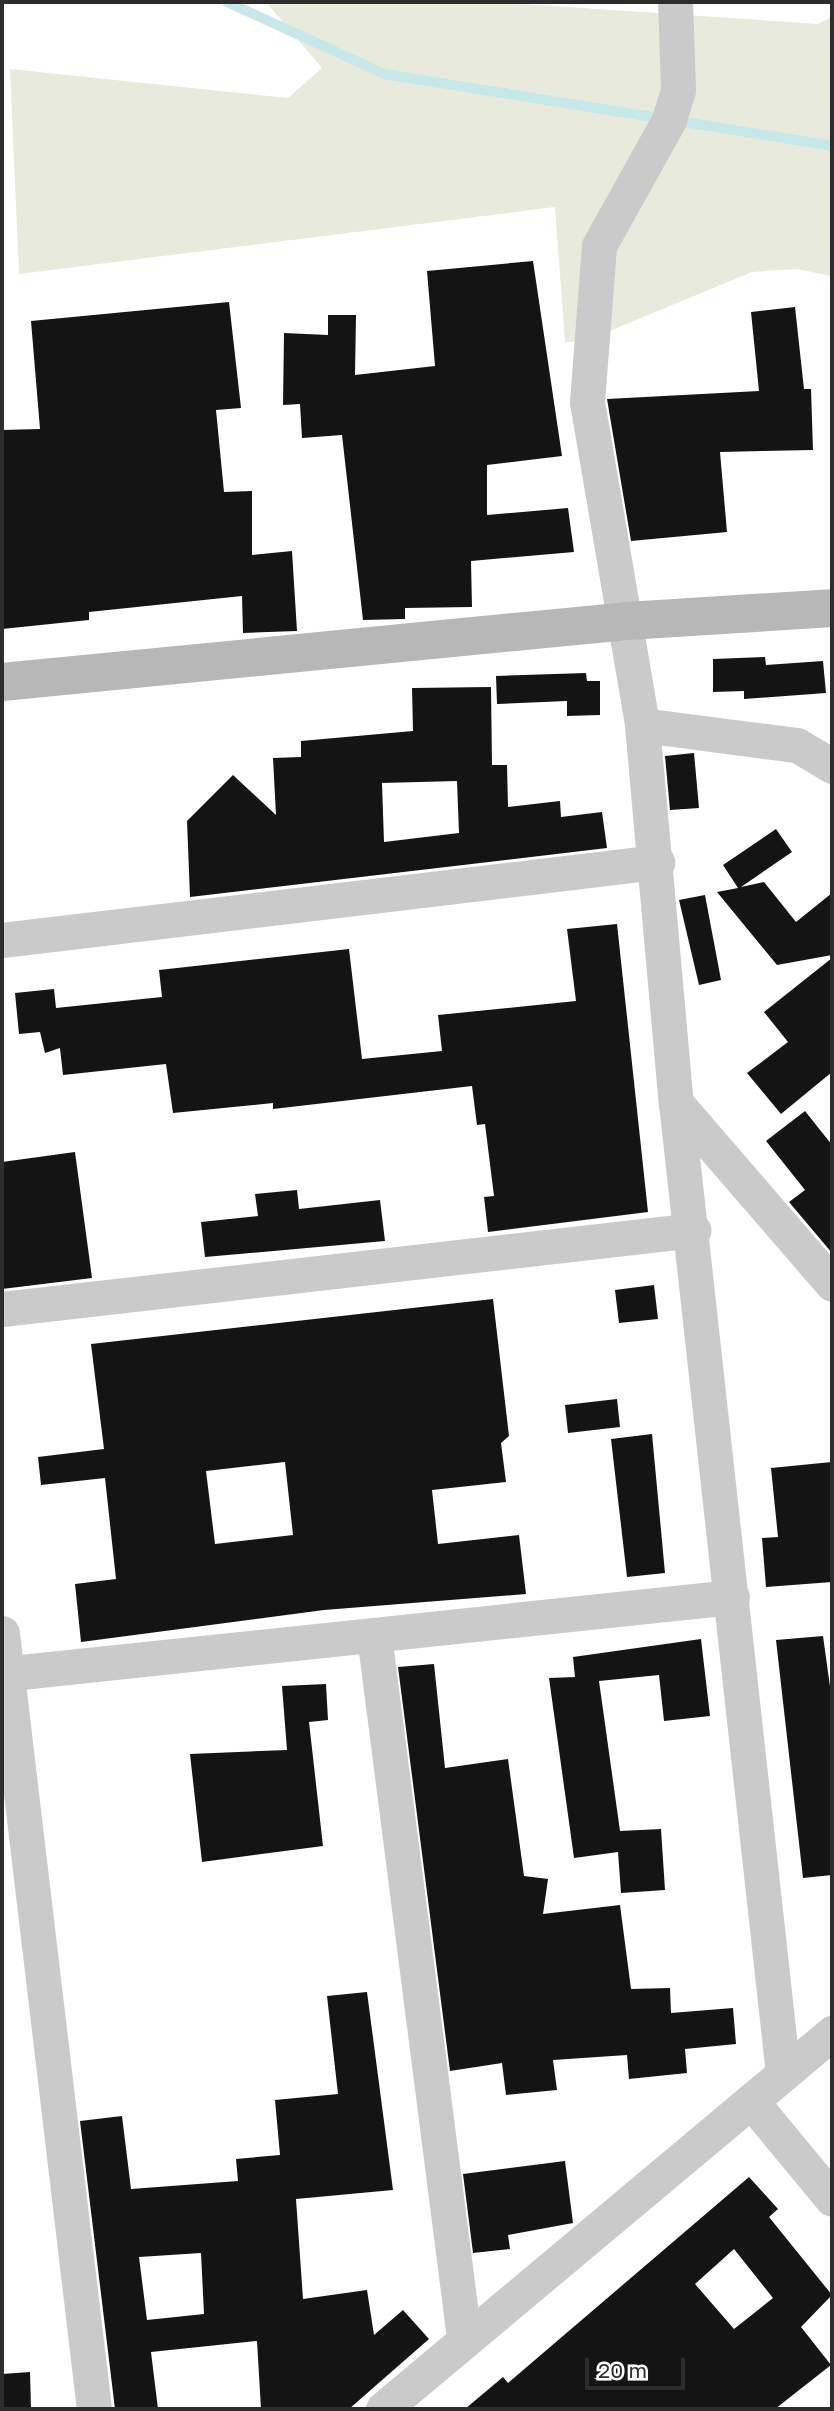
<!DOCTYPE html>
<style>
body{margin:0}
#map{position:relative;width:834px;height:2411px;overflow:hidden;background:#fff;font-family:"Golos Text",sans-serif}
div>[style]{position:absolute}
.green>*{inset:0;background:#e8eadb}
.stream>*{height:10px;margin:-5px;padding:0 5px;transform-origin:5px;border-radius:5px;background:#c7e8ea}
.building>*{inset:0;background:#141414}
.street>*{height:35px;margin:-17.5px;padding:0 17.5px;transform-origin:17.5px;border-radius:17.5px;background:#cacaca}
.secondary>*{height:38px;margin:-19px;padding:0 19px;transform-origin:19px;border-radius:19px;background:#b7b7b7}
span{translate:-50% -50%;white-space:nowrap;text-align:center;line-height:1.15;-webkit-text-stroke:7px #fff;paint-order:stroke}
.frame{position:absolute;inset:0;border:4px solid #2d2d2d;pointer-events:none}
.scale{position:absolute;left:585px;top:2358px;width:100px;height:32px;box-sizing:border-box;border:4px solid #2d2d2d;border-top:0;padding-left:9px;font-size:21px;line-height:24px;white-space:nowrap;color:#2d2d2d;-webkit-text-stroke:5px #fff;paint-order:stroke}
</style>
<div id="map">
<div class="green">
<div style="clip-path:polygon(266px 2px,495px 2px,818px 24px,832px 17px,832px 276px,797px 269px,752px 272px,585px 341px,565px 342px,555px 207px,19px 274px,10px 69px,288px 98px,322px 68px)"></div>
</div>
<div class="stream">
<div style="left:227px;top:2px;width:173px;rotate:24.6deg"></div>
<div style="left:384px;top:74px;width:454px;rotate:9.1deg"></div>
</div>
<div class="building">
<div style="clip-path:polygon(533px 261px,562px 456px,487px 465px,487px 515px,568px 508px,574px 552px,471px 561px,472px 607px,405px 608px,405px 619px,363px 620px,342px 435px,302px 438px,300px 404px,283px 405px,284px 333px,328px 335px,328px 315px,356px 315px,355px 375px,435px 366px,427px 271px)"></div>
<div style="clip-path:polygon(229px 302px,241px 408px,216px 410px,224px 492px,252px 491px,252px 555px,292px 551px,297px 631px,243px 633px,242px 596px,89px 612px,89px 620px,2px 629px,2px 430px,40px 429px,31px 321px)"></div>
<div style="clip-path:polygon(795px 307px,804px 389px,811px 389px,813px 450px,720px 452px,727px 532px,631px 541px,607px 399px,759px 391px,751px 312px)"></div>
<div style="clip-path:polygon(765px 657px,766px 665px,823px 661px,826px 693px,744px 699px,744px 691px,713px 692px,713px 659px)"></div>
<div style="clip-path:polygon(586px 673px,587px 681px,600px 681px,600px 715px,567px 716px,567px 701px,497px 704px,496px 676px)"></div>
<div style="clip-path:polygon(evenodd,491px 687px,492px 765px,507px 765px,508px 807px,560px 801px,561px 817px,602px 812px,607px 848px,190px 897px,187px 821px,233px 775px,276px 815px,273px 758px,301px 757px,301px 741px,413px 731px,412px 688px,491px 687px,457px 781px,459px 833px,384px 842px,382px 783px,457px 781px)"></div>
<div style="clip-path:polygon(694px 753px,699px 808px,670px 810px,665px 756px)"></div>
<div style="clip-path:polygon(776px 829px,792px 852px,741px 887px,764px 882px,796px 922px,832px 893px,832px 955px,777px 965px,717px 892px,738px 888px,723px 865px)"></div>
<div style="clip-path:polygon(705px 895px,721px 980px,699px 985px,679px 900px)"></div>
<div style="clip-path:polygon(617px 924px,648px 1212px,488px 1232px,484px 1197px,494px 1196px,485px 1124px,477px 1125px,472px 1086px,273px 1109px,273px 1103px,173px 1113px,166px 1064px,63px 1075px,60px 1048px,45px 1053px,40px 1032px,19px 1034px,15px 993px,54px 989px,56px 1008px,162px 997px,159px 970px,349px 949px,362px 1059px,442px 1051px,438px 1015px,576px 1001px,567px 929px)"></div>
<div style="clip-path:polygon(832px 958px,832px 1072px,781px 1114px,747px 1073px,788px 1042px,764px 1012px)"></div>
<div style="clip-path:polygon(805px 1111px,832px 1145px,832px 1253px,789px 1202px,805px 1190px,766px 1141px)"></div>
<div style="clip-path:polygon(75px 1152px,92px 1278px,2px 1289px,2px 1162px)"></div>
<div style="clip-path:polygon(297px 1190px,299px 1209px,380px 1200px,385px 1241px,205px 1257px,201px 1222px,258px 1216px,255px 1194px)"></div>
<div style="clip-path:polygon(654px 1285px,658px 1319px,619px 1323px,615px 1290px)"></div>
<div style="clip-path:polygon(evenodd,493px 1299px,509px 1436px,501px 1443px,506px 1482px,432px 1490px,438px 1544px,519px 1535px,526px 1594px,324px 1610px,81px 1642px,75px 1584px,116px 1579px,105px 1478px,41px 1485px,38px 1457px,104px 1449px,91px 1344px,493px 1299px,285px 1462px,293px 1535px,215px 1544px,206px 1471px,285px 1462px)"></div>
<div style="clip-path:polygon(617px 1399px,620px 1427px,568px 1433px,565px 1405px)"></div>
<div style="clip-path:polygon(652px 1434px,665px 1573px,627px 1577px,611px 1439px)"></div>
<div style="clip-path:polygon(832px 1462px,832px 1582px,766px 1587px,762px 1538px,778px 1537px,771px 1468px)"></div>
<div style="clip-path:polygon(823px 1636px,832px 1701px,832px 1875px,803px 1878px,776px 1640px)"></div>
<div style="clip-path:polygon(701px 1639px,710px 1716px,664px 1721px,659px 1675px,599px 1681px,620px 1831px,661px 1829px,665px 1890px,621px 1893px,618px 1852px,574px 1858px,549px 1678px,575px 1677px,573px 1657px)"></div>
<div style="clip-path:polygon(434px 1664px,445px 1768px,508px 1759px,524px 1876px,548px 1879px,543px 1914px,620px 1905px,631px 1989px,670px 1988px,671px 2013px,733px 2008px,736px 2044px,685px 2049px,687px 2073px,629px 2079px,627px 2055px,553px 2060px,557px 2090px,506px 2095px,502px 2063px,450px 2071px,398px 1667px)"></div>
<div style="clip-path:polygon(326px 1684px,328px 1720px,309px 1722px,323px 1846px,202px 1862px,190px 1754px,287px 1750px,282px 1686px)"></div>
<div style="clip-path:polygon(evenodd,367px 1992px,393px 2190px,296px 2199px,303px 2299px,367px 2290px,374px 2335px,403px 2310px,429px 2339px,349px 2409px,261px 2409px,257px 2341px,151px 2352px,158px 2409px,115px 2409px,80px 2121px,122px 2116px,131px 2189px,238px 2181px,236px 2159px,280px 2155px,275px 2100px,338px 2094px,327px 1996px,367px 1992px,201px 2253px,204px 2314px,147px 2320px,139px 2257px,201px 2253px)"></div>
<div style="clip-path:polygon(565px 2161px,573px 2223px,508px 2235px,510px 2249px,473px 2253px,463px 2174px)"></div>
<div style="clip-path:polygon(evenodd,749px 2177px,778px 2209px,769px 2217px,832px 2295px,801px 2327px,831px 2365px,775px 2409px,465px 2409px,503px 2377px,508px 2383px,749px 2177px,734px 2249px,773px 2298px,734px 2329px,695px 2284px,734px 2249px)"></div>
<div style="clip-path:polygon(30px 2372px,31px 2409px,2px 2409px,2px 2374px)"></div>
</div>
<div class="street">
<div style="left:675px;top:2px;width:88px;rotate:88deg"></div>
<div style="left:678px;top:90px;width:31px;rotate:107deg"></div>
<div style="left:669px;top:120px;width:144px;rotate:119.1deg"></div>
<div style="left:599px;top:246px;width:156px;rotate:94.4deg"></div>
<div style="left:587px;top:402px;width:328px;rotate:80.3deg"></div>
<div style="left:642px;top:725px;width:380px;rotate:84.9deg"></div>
<div style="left:676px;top:1103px;width:977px;rotate:83.71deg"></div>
<div style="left:642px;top:725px;width:156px;rotate:7.4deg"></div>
<div style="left:797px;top:745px;width:41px;rotate:31deg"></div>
<div style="left:2px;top:940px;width:660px;rotate:-6.79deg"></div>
<div style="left:676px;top:1103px;width:239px;rotate:49.2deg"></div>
<div style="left:2px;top:1309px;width:696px;rotate:-6.51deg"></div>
<div style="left:2px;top:1633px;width:781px;rotate:83.24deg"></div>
<div style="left:374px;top:1635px;width:709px;rotate:82.7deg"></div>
<div style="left:2px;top:1674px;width:734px;rotate:-6.02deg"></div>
<div style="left:751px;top:2101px;width:127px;rotate:50.4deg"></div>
<div style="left:383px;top:2409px;width:586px;rotate:-39.94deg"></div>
</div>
<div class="secondary">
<div style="left:2px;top:682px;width:628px;rotate:-5.57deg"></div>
<div style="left:627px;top:621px;width:205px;rotate:-3.6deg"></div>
</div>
<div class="frame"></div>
<div class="scale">20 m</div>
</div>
